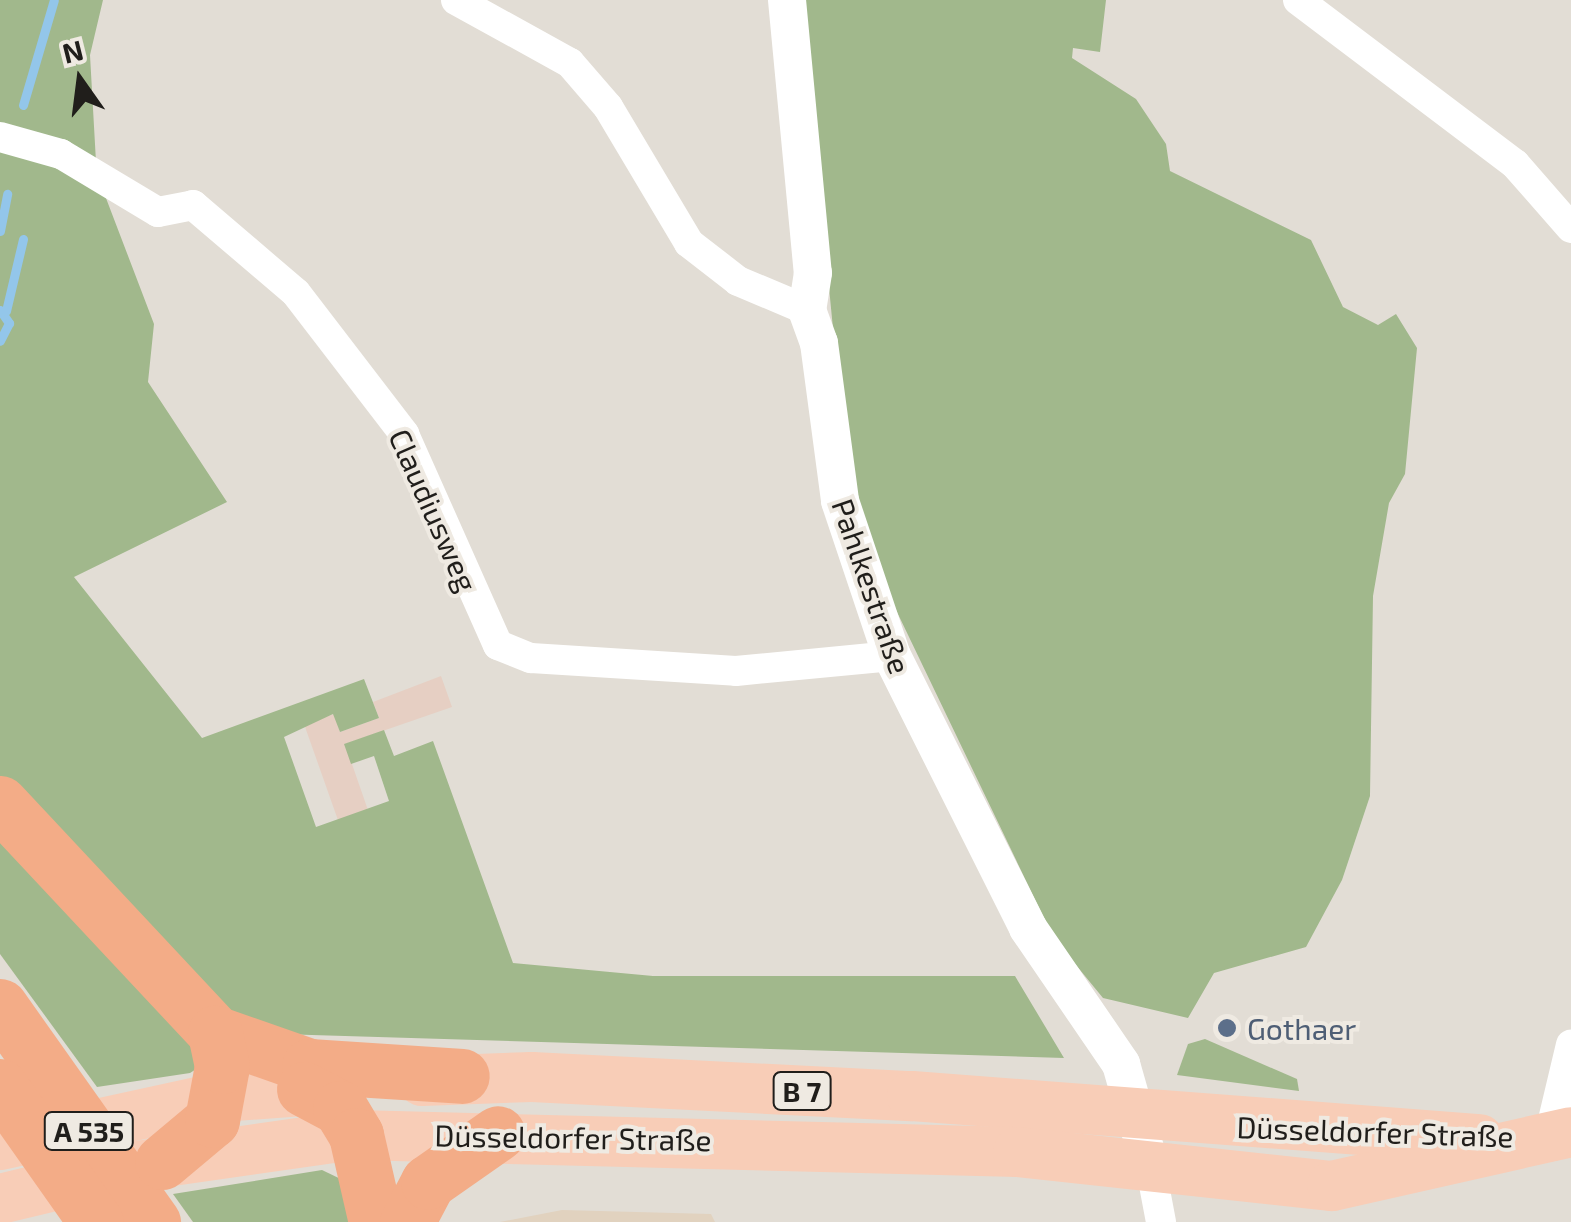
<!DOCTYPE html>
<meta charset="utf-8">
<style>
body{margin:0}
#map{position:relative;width:1571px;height:1222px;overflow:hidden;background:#e2ddd5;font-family:"Exo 2",sans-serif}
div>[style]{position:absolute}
.commercial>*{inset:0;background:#e1d2bf}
.industrial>*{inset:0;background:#e6cfc3}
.green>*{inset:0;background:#a1b88c}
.stream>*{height:9px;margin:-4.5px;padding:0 4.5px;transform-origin:4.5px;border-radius:4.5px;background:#93c6ea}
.minor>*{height:30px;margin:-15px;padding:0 15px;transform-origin:15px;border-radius:15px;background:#fff}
.tertiary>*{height:38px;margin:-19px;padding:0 19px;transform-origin:19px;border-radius:19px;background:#fff}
.primary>*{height:50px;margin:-25px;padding:0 25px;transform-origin:25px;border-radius:25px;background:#f8cdb7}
.motorway>*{height:55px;margin:-27.5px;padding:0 27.5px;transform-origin:27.5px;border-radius:27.5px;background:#f3ac87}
.dots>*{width:28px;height:28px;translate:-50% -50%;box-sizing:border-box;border:5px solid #efeae2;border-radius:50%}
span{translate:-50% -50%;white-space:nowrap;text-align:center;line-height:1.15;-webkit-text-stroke:8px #efeae2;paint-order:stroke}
.shield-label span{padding:2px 8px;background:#efeae2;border:2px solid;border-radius:8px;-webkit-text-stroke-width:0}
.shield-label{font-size:28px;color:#201e1b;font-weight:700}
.street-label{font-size:30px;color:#201e1b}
.service-label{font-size:30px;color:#4e5e75}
.left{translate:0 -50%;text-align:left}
.north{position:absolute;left:30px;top:30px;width:100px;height:100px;-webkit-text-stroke:8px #efeae2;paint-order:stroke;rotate:346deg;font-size:28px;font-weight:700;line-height:40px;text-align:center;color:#201e1b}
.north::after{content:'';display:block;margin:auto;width:35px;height:45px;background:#201e1b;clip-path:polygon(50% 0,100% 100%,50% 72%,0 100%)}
</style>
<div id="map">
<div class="commercial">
<div style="clip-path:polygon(562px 1210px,711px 1214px,715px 1222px,500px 1222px)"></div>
</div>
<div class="industrial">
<div style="clip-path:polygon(441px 676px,452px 707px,345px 744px,369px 813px,339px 823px,304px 724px,334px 714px,340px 732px,379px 718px,373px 702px)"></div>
</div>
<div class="green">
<div style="clip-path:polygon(0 0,103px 0,90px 55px,96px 162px,0 124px)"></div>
<div style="clip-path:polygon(801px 0,1106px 0,1100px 52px,1073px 48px,1072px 58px,1136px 99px,1166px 144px,1170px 171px,1311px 240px,1343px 307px,1378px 325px,1396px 314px,1417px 348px,1405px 474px,1389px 503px,1373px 596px,1370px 796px,1342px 880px,1306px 947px,1214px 973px,1188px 1018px,1103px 998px,1053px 937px,873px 562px,846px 462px)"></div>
<div style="clip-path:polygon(0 147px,101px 185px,154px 324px,148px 382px,227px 502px,74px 577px,202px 738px,364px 679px,379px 718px,340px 732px,333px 714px,284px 737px,316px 827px,389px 801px,374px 756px,351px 764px,344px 744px,384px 730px,394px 756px,433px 741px,513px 963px,653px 976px,1015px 976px,1064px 1058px,246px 1033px,0 792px)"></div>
<div style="clip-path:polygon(0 829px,209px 1061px,190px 1073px,97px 1087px,0 954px)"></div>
<div style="clip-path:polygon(1205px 1039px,1297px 1079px,1299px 1091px,1177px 1075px,1188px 1044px)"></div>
<div style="clip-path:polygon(322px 1170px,349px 1183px,361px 1222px,193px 1222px,173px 1194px)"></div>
</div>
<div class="stream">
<div style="left:23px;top:105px;width:109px;rotate:-73.6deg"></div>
<div style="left:0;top:231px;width:38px;rotate:-79deg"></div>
<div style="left:0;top:310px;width:16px;rotate:55deg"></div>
<div style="left:9px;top:323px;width:20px;rotate:117deg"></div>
<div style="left:6px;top:311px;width:74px;rotate:-76.7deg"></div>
</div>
<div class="minor">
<div style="left:456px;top:0;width:130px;rotate:28.9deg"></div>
<div style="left:570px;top:63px;width:58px;rotate:49.2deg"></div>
<div style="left:608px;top:107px;width:158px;rotate:59.2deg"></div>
<div style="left:689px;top:243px;width:62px;rotate:37.8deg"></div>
<div style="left:738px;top:281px;width:75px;rotate:22.8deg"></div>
<div style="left:1298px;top:0;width:272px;rotate:37.1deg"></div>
<div style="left:1515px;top:164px;width:85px;rotate:48.8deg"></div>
<div style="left:0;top:137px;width:63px;rotate:15.6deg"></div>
<div style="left:61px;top:154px;width:113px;rotate:30.9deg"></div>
<div style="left:158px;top:212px;width:36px;rotate:-11deg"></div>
<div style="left:193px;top:205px;width:135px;rotate:40.5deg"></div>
<div style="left:296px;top:293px;width:178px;rotate:52.5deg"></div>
<div style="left:404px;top:434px;width:231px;rotate:66deg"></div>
<div style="left:498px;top:645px;width:35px;rotate:22deg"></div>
<div style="left:531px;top:658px;width:205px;rotate:3.6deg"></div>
<div style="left:736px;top:671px;width:157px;rotate:-5.5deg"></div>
<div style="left:1549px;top:1137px;width:95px;rotate:-76.6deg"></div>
<div style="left:1151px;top:1169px;width:54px;rotate:79.3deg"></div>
</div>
<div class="tertiary">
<div style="left:787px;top:0;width:274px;rotate:84.6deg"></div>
<div style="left:813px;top:273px;width:37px;rotate:99deg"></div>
<div style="left:807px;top:310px;width:35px;rotate:70deg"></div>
<div style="left:819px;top:343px;width:159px;rotate:82.4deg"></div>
<div style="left:840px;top:501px;width:163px;rotate:71.5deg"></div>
<div style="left:892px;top:656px;width:304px;rotate:63.4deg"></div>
<div style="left:1028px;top:928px;width:165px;rotate:55.6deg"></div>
<div style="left:1121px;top:1064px;width:109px;rotate:74.1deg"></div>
</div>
<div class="primary">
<div style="left:422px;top:1081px;width:110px;rotate:-2.1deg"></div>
<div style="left:532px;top:1077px;width:380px;rotate:2.9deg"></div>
<div style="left:912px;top:1096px;width:569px;rotate:4.34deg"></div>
<div style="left:0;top:1145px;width:226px;rotate:-12.3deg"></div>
<div style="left:221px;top:1097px;width:122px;rotate:-4.2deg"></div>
<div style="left:0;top:1199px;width:141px;rotate:-13.5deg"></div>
<div style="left:137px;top:1166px;width:221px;rotate:-8.1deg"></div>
<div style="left:356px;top:1135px;width:662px;rotate:1.47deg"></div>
<div style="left:1018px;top:1152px;width:316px;rotate:6.2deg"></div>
<div style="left:1332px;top:1186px;width:245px;rotate:-12.7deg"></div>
</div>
<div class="motorway">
<div style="left:0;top:803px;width:315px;rotate:46.9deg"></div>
<div style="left:215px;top:1033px;width:100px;rotate:19.3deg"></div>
<div style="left:309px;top:1066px;width:153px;rotate:3.7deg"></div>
<div style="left:0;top:1006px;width:265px;rotate:54.7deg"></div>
<div style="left:0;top:1086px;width:166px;rotate:54.8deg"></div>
<div style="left:304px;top:1089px;width:41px;rotate:27.8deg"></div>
<div style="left:340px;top:1108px;width:31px;rotate:59deg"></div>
<div style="left:356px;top:1135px;width:89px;rotate:77.1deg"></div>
<div style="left:162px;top:1162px;width:65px;rotate:-40deg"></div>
<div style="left:212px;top:1120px;width:55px;rotate:-79.5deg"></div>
<div style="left:222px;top:1066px;width:34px;rotate:-102deg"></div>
<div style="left:407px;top:1222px;width:45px;rotate:-62.3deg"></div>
<div style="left:428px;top:1182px;width:85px;rotate:-35deg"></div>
</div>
<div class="dots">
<div style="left:1227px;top:1028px;background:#5c6f8a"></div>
</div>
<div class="shield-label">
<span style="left:802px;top:1091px">B 7</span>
<span style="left:89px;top:1131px">A 535</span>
</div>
<div class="street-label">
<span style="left:434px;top:510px;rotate:66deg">Claudiusweg</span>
<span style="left:872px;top:586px;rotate:71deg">Pahlkestraße</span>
<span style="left:1375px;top:1131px;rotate:2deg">Düsseldorfer Straße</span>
<span style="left:573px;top:1137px;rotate:1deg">Düsseldorfer Straße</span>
</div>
<div class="service-label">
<span class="left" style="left:1247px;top:1028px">Gothaer</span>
</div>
<div class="north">N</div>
</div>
